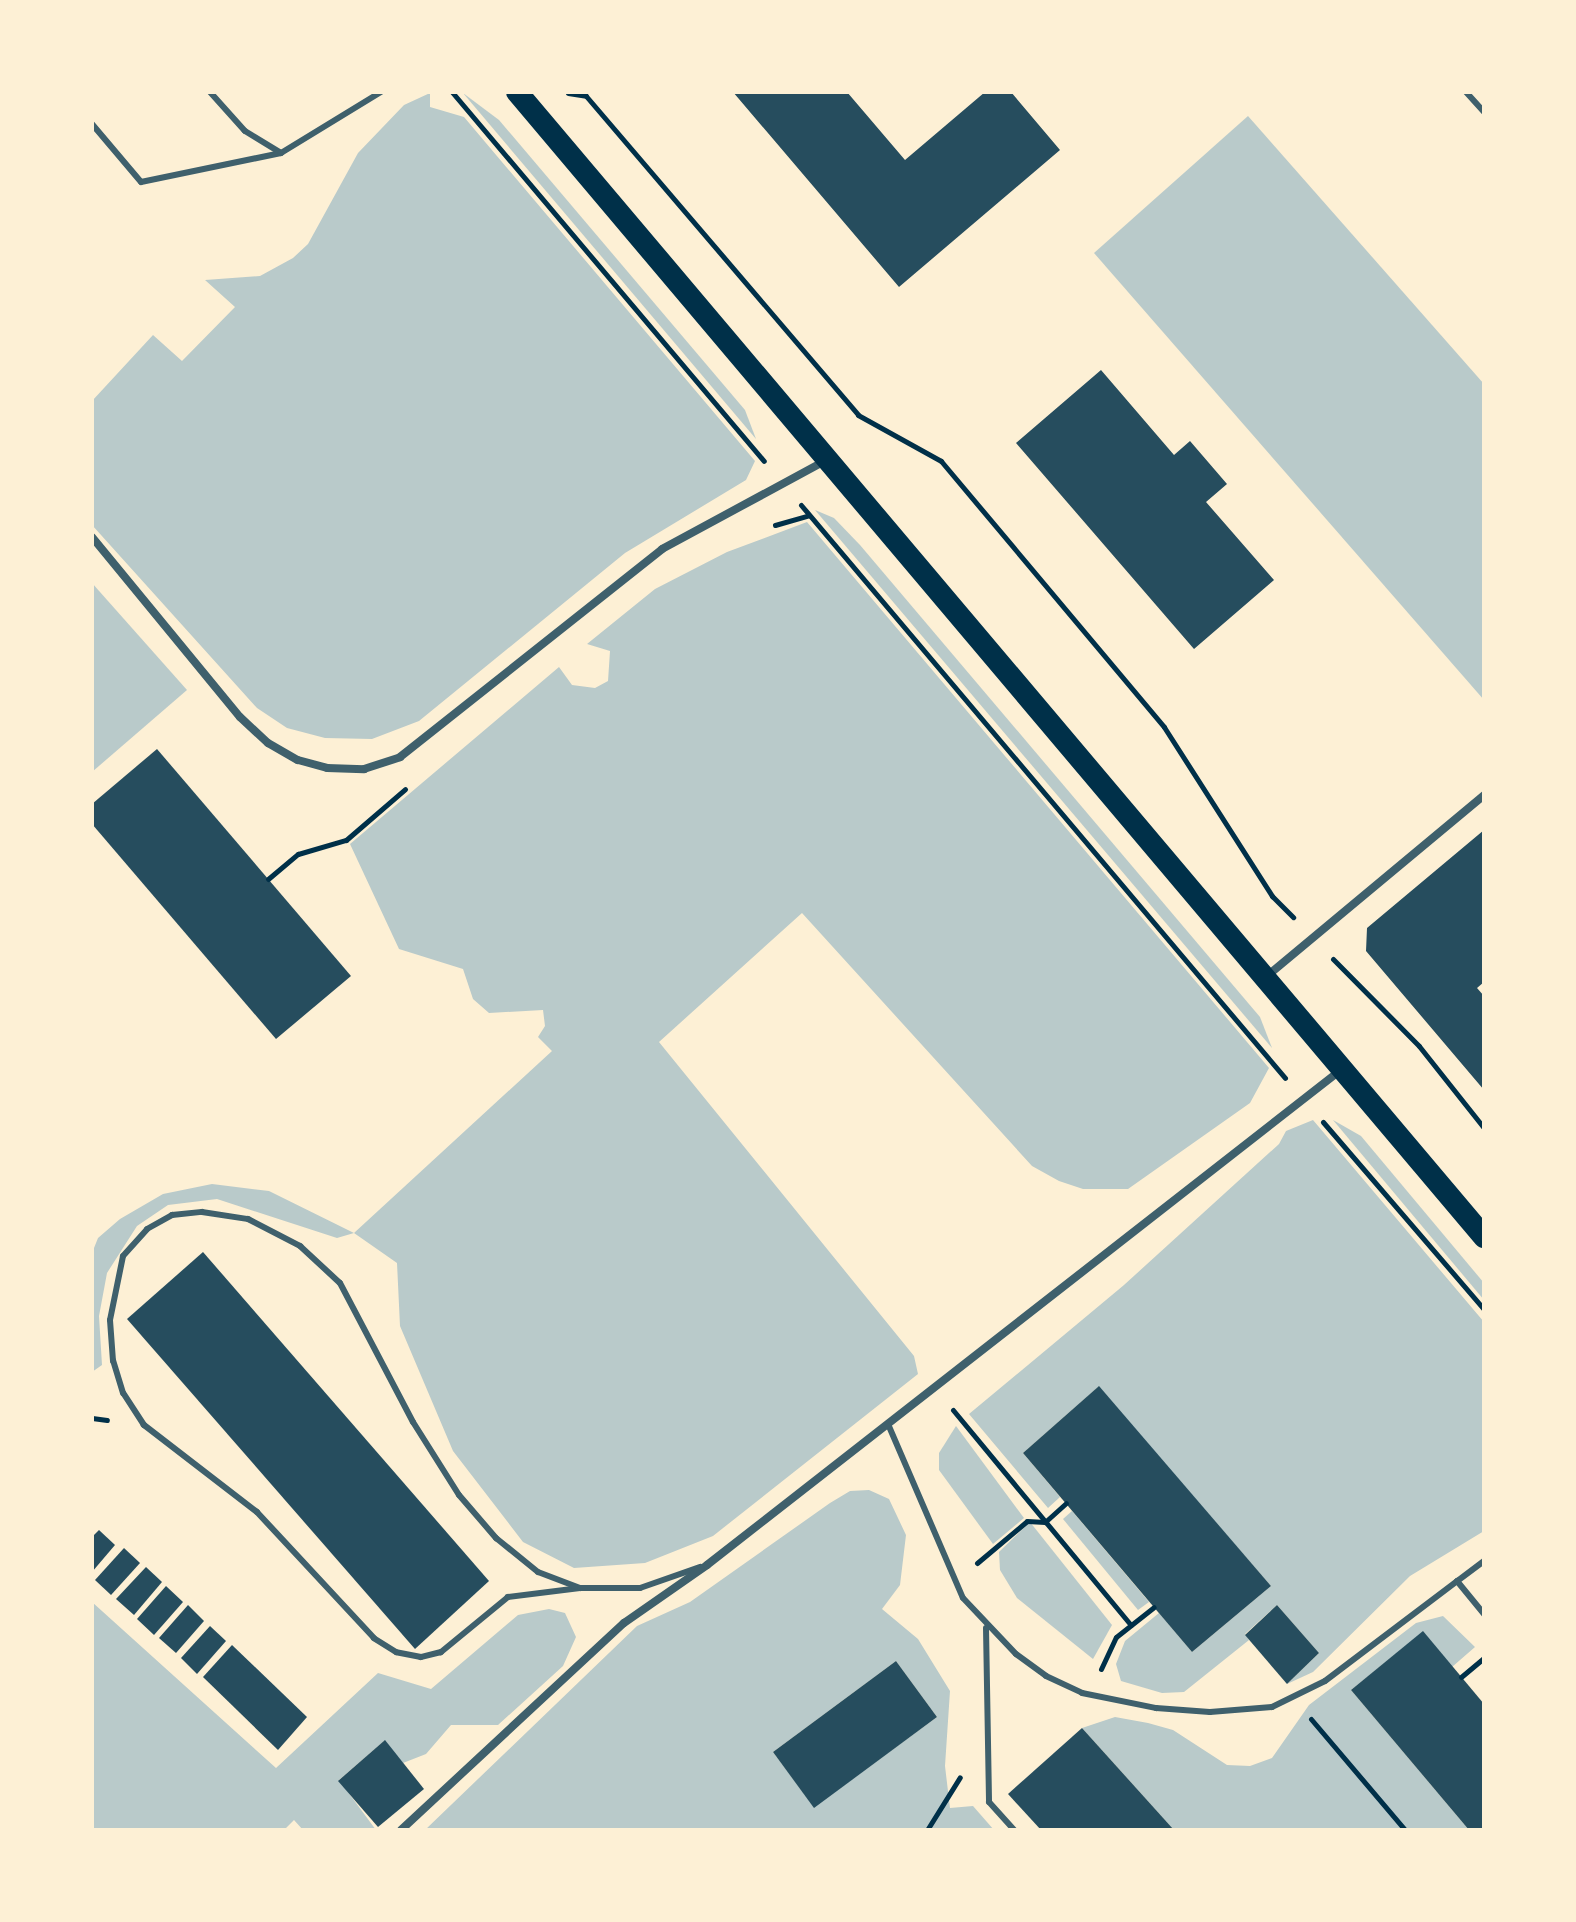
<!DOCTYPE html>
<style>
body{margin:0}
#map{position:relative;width:1576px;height:1922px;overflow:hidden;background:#fdf0d5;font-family:Cabin,sans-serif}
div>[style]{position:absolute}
.green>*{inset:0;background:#b9caca}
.building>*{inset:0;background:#264d5e}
.path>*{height:5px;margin:-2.5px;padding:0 2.5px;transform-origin:2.5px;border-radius:2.5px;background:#003049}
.service>*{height:6px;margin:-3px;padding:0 3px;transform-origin:3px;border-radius:3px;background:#3f606c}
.minor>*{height:8px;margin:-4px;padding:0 4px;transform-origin:4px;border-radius:4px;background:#3f606c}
.trunk>*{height:22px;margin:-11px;padding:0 11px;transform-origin:11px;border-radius:11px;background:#003049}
span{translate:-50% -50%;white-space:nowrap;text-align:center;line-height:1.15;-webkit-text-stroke:8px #fdf0d5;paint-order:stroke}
.frame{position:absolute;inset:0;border:94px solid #fdf0d5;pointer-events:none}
</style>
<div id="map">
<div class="green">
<div style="clip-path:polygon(430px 93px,430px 107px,464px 117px,755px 461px,746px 480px,625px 553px,419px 721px,372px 739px,325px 738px,287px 728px,257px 708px,92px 525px,92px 401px,153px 335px,182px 361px,235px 307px,205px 280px,260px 276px,293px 258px,308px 244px,358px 153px,404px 105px)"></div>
<div style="clip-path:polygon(463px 93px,499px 120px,745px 410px,756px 439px)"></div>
<div style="clip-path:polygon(1248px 116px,1484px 384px,1484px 700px,1094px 253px)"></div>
<div style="clip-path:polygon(815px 510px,834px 518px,860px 545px,1260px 1017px,1272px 1048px)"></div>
<div style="clip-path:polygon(807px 522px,1269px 1068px,1250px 1103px,1128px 1189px,1083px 1189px,1059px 1181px,1032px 1166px,802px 913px,659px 1042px,914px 1356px,918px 1374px,713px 1536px,645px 1563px,574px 1568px,523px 1542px,453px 1451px,400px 1326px,397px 1263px,354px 1233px,337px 1238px,217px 1199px,168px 1205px,137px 1226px,107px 1273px,99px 1316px,102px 1365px,92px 1372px,92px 1253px,98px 1238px,120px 1219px,163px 1194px,212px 1184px,269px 1191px,354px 1233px,552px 1051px,538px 1037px,545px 1026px,543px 1010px,489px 1013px,473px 999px,463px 969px,399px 949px,350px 844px,559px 667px,572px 685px,595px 688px,608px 681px,610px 651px,587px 644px,655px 589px,727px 552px)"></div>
<div style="clip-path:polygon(92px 583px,187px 690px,92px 772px)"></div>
<div style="clip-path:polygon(1313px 1120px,1484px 1322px,1484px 1531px,1410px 1576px,1313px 1672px,1287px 1684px,1319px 1653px,1277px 1605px,1245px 1634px,1249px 1640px,1184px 1692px,1162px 1693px,1121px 1681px,1116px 1664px,1125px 1641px,1159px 1613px,1192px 1652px,1271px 1586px,1098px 1387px,1023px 1453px,1060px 1497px,1048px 1508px,969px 1414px,1124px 1285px,1279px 1144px,1286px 1131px)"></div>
<div style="clip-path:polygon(1333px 1120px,1361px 1136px,1484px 1283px,1484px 1300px)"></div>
<div style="clip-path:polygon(956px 1426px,1024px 1518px,993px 1544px,939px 1470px,939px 1453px)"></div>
<div style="clip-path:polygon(evenodd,869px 1490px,889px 1499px,906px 1535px,900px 1585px,882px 1609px,918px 1639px,950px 1691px,945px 1766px,950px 1808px,973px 1806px,994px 1830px,425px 1830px,637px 1626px,690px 1602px,830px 1503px,850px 1491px,869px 1490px,896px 1661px,937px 1717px,814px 1807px,773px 1752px,896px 1661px)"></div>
<div style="clip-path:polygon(1072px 1511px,1149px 1602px,1138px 1610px,1063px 1519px)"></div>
<div style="clip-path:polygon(1030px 1522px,1112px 1625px,1093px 1659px,1017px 1598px,1000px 1570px,999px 1552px)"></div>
<div style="clip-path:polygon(92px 1602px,276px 1768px,378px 1673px,431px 1689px,518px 1615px,549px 1609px,565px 1613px,576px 1637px,563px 1666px,498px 1725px,451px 1725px,426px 1754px,403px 1763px,384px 1741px,339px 1780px,376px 1830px,303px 1830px,294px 1820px,284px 1830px,92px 1830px)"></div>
<div style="clip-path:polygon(1443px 1616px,1475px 1647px,1452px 1667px,1423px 1632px,1351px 1690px,1469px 1830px,1174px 1830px,1082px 1728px,1115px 1717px,1148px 1723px,1173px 1730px,1227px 1765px,1250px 1766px,1272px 1758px,1309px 1705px,1416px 1623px)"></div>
</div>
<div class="building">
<div style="clip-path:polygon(733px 92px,847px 92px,905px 160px,985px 92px,1011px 92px,1060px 150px,899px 287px)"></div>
<div style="clip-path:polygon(1101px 370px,1174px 455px,1190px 441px,1227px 484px,1206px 502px,1274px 580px,1194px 649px,1016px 443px)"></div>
<div style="clip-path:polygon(157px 749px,351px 976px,276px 1039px,92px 824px,92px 804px)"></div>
<div style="clip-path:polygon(1484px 830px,1484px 982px,1477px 988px,1484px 996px,1484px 1090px,1366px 951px,1367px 928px)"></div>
<div style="clip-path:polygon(203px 1252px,489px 1581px,415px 1649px,127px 1319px)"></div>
<div style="clip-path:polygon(1099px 1386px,1271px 1586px,1192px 1652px,1023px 1453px)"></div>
<div style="clip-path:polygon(99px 1530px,115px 1545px,92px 1572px,92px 1537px)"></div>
<div style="clip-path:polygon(124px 1548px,140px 1563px,111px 1595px,95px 1580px)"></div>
<div style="clip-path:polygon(146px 1567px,162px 1582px,134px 1615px,116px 1599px)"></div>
<div style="clip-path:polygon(166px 1586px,183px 1602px,154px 1635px,137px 1619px)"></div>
<div style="clip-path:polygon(188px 1605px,204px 1621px,176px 1653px,159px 1638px)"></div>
<div style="clip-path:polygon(1277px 1605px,1319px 1653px,1287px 1684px,1245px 1635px)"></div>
<div style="clip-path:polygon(210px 1626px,226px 1641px,197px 1674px,181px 1658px)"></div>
<div style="clip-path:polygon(1423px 1631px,1484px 1704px,1484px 1830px,1469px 1830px,1351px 1690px)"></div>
<div style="clip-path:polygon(232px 1645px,307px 1717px,278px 1750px,203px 1677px)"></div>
<div style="clip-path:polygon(896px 1661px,937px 1717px,814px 1808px,773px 1752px)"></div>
<div style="clip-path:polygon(1082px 1728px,1174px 1830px,1041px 1830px,1008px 1794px)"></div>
<div style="clip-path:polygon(385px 1740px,424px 1789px,378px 1827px,338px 1781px)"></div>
</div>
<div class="path">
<div style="left:452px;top:92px;width:483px;rotate:49.8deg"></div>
<div style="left:568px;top:93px;width:18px;rotate:9deg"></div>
<div style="left:586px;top:96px;width:419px;rotate:49.5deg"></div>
<div style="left:858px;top:415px;width:95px;rotate:29deg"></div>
<div style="left:941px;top:461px;width:347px;rotate:50deg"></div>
<div style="left:1164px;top:727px;width:201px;rotate:57.4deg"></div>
<div style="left:1272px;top:896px;width:30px;rotate:45deg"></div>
<div style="left:801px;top:505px;width:750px;rotate:49.81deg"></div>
<div style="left:775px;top:525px;width:35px;rotate:-16deg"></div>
<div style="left:268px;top:879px;width:39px;rotate:-40deg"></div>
<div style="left:298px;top:854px;width:50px;rotate:-16.3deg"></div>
<div style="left:346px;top:840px;width:78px;rotate:-40.8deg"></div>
<div style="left:1333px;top:959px;width:122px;rotate:45.3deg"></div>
<div style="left:1419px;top:1046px;width:105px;rotate:51.6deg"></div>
<div style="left:1323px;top:1122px;width:247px;rotate:49.3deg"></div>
<div style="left:953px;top:1410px;width:279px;rotate:50.4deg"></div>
<div style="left:92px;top:1418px;width:15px;rotate:8deg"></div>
<div style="left:977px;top:1563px;width:65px;rotate:-40deg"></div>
<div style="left:1027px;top:1521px;width:18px;rotate:3deg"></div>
<div style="left:1045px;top:1522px;width:28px;rotate:-42deg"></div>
<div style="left:1101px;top:1669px;width:35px;rotate:-65deg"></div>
<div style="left:1116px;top:1637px;width:48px;rotate:-38.3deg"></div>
<div style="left:1461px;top:1677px;width:30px;rotate:-40deg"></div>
<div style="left:1311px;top:1719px;width:145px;rotate:49.7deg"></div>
<div style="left:927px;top:1830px;width:62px;rotate:-58.1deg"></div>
</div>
<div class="service">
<div style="left:210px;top:92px;width:52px;rotate:48.1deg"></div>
<div style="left:245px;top:131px;width:42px;rotate:31.4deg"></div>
<div style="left:1466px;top:92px;width:27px;rotate:48deg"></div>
<div style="left:92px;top:124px;width:76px;rotate:49.8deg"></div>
<div style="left:141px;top:182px;width:143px;rotate:-11.7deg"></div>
<div style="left:281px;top:153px;width:117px;rotate:-31.4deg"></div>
<div style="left:888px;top:1424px;width:189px;rotate:66.7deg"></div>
<div style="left:963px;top:1598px;width:77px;rotate:46.6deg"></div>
<div style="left:1016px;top:1654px;width:37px;rotate:36deg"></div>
<div style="left:1046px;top:1676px;width:40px;rotate:25deg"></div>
<div style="left:1082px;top:1693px;width:76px;rotate:11.5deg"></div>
<div style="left:1156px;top:1708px;width:54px;rotate:4.2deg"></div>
<div style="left:1210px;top:1712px;width:62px;rotate:-4.6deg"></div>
<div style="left:1272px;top:1707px;width:59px;rotate:-26.1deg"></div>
<div style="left:1325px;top:1681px;width:166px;rotate:-37.1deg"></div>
<div style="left:1484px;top:1561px;width:34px;rotate:143deg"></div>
<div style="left:1457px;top:1581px;width:43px;rotate:50.7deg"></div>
<div style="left:580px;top:1588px;width:73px;rotate:172.9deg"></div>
<div style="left:508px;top:1597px;width:87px;rotate:140.6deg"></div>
<div style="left:441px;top:1652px;width:21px;rotate:166deg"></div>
<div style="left:421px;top:1657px;width:25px;rotate:-169deg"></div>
<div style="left:396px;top:1652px;width:26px;rotate:-148deg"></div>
<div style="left:374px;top:1638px;width:172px;rotate:-132.9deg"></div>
<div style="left:257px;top:1512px;width:143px;rotate:-142.4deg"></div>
<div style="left:144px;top:1425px;width:38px;rotate:-123deg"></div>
<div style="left:123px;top:1393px;width:34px;rotate:-107deg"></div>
<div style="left:113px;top:1361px;width:41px;rotate:-94.2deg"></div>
<div style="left:110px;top:1320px;width:65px;rotate:-78.5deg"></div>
<div style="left:123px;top:1256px;width:36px;rotate:-48deg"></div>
<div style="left:147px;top:1229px;width:29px;rotate:-29deg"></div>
<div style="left:172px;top:1215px;width:30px;rotate:-6deg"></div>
<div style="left:202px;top:1212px;width:47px;rotate:8.7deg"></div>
<div style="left:248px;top:1219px;width:59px;rotate:27.4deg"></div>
<div style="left:300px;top:1246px;width:54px;rotate:42.8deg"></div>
<div style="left:340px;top:1283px;width:157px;rotate:62.3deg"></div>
<div style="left:413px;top:1422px;width:86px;rotate:57.8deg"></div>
<div style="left:459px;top:1495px;width:57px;rotate:49.3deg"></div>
<div style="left:496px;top:1538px;width:54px;rotate:39deg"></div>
<div style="left:538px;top:1572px;width:45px;rotate:20.9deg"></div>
<div style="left:580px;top:1588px;width:60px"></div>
<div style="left:640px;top:1588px;width:64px;rotate:-19.3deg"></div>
<div style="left:986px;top:1628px;width:174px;rotate:89deg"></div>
<div style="left:989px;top:1802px;width:38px;rotate:48deg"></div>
</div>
<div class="minor">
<div style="left:92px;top:537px;width:233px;rotate:50.6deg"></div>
<div style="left:240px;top:717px;width:38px;rotate:43deg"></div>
<div style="left:268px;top:743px;width:34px;rotate:30deg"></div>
<div style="left:298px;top:760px;width:30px;rotate:15deg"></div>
<div style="left:327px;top:768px;width:37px;rotate:2deg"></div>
<div style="left:364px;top:769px;width:38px;rotate:-18deg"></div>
<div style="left:400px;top:757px;width:335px;rotate:-38.4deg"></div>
<div style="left:662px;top:549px;width:185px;rotate:-28.4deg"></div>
<div style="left:1267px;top:976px;width:283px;rotate:-39.8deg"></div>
<div style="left:401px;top:1830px;width:304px;rotate:-42.9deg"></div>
<div style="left:624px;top:1623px;width:101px;rotate:-34.9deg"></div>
<div style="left:707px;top:1565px;width:806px;rotate:-37.99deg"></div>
</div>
<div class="trunk">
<div style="left:517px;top:92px;width:1499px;rotate:49.82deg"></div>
</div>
<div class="frame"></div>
</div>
